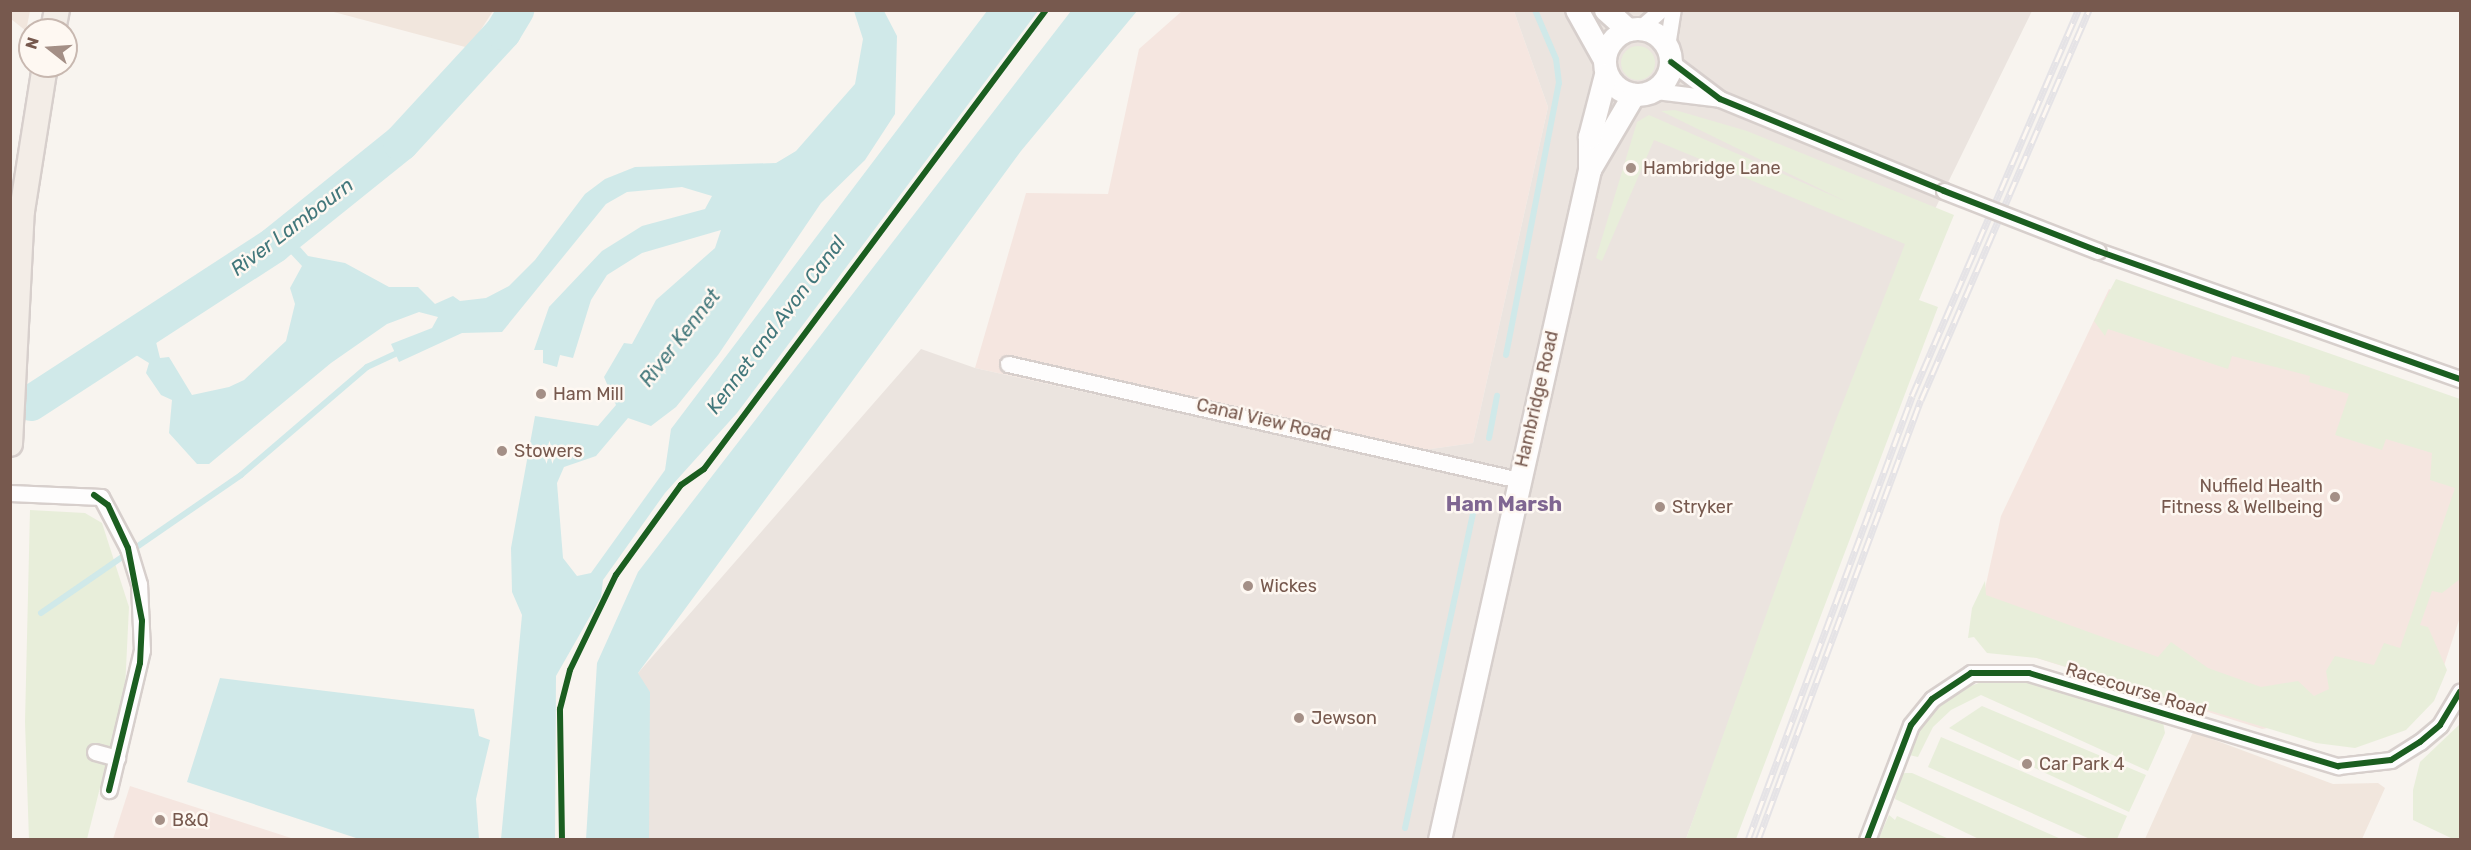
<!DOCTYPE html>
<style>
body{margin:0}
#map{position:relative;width:2471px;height:850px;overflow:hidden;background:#f8f4ef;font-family:Rubik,sans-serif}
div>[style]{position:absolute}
.residential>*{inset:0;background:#f1e6dd}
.commercial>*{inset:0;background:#f5e6e0}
.industrial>*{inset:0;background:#ebe4df}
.green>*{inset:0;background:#e8eeda}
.round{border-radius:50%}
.water>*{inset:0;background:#d0e9e9}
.stream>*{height:6px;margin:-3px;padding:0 3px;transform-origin:3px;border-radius:3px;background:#d0e9e9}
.river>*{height:36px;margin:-18px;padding:0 18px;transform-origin:18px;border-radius:18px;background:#d0e9e9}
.roads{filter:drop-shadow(2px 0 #d7cfcc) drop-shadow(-2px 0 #d7cfcc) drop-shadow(0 2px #d7cfcc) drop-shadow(0 -2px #d7cfcc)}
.minor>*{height:15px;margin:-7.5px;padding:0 7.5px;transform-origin:7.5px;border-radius:7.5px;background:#fefdfd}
.secondary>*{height:22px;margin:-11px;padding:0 11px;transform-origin:11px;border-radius:11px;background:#fefdfd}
.secondary>.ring{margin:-11px;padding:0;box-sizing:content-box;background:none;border:22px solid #fefdfd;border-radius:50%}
.primary>*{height:24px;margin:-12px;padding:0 12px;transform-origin:12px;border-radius:12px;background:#f3ede7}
.rail>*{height:7px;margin-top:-3.5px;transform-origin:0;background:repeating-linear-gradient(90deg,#fef8f2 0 14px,#e5e3e6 0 28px);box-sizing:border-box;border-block:2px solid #e5e3e6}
.bridges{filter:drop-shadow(2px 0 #d7cfcc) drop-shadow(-2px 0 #d7cfcc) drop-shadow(0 2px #d7cfcc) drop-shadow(0 -2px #d7cfcc)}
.minor-bridge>*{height:15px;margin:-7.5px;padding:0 7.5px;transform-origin:7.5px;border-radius:7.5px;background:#fefdfd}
.cycleway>*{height:6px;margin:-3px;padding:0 3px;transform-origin:3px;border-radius:3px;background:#1b5e20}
.dots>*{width:16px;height:16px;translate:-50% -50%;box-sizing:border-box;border:3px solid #fef8f2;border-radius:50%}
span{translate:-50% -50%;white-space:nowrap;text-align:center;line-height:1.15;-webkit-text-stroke:5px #fef8f2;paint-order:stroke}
.poi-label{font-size:18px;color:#77594e}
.left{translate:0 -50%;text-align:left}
.right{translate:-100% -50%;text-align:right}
.street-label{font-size:18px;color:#77594e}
.water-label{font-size:20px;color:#42777b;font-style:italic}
.quarter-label{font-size:21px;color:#7f6692;font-weight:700}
.frame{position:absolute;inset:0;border:12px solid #77594e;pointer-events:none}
.north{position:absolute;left:18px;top:18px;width:60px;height:60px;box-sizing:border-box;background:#fef8f2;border:2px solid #c8b8b0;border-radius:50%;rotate:287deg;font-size:16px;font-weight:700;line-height:24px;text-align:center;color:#77594e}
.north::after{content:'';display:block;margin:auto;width:21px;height:27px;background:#a48f86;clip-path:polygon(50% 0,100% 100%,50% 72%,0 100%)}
</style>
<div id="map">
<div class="residential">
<div style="clip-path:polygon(11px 10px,30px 11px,26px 31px,11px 19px)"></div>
<div style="clip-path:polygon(330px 11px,493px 11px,469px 48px)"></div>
<div style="clip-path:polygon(2193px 732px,2333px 784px,2378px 783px,2385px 788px,2362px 839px,2145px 839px)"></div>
</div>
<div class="commercial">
<div style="clip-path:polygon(1182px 11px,1514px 11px,1548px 107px,1473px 443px,1403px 453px,1398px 461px,975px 368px,1026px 193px,1108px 194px,1139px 49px)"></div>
<div style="clip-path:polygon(2109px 289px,2460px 406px,2460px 617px,2432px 702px,2262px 729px,2008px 649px,1977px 625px,2001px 516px)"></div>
<div style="clip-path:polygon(130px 786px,294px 839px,113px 839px)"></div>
</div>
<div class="industrial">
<div style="clip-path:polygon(1514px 11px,2032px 11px,1912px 256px,1805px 517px,1686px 839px,643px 839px,638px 673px,921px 349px,975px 368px,1398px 461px,1403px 453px,1473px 443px,1548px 107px)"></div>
</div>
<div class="green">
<div class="round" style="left:1621px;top:46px;width:34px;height:34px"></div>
<div style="clip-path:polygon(1675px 110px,1747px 131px,1954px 215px,1919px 300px,1938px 307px,1736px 839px,1686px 839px,1834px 425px,1905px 244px,1654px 140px,1602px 261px,1596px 258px,1637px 122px,1649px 115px,1847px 202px,1661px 111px)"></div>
<div style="clip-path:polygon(2116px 279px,2460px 399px,2460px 579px,2442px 593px,2432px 591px,2420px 625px,2428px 627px,2447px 670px,2434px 701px,2406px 730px,2355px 748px,2316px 743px,2037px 658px,1987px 653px,1974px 637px,1968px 638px,1972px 608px,1985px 581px,1986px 595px,2158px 657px,2171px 642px,2208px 668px,2261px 687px,2298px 681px,2314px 696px,2329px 689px,2326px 671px,2335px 656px,2374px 665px,2384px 643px,2400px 648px,2455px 488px,2430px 480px,2432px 453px,2386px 439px,2382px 450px,2335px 435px,2349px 394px,2309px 382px,2310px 376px,2232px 356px,2228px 369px,2108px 329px,2105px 336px,2094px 321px)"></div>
<div style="clip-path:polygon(30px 510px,85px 513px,102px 523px,129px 607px,125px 689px,87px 839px,29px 840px,25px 722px)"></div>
<div style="clip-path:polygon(1987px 680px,2029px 681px,2163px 722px,2165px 733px,2148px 771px,1981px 695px,1951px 710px,1933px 727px,1918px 757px,1909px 755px,1917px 730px,1933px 709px,1957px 691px)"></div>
<div style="clip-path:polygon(1982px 706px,2146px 775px,2129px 812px,1949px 728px)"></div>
<div style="clip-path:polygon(2460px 724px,2460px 839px,2453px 839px,2413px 820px,2413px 790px,2420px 762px)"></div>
<div style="clip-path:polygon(1941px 737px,2127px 816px,2117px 839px,2090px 839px,1928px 767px)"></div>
<div style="clip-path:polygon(1905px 773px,1912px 773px,2061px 839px,1979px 839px,1895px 799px,1899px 775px)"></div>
<div style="clip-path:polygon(1889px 815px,1895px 820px,1897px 816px,1949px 839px,1878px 840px)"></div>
</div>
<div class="water">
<div style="clip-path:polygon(854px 11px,884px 11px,897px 36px,895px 114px,865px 160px,821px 203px,718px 355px,676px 407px,651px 426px,628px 418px,596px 456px,564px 467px,557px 483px,563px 558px,577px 576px,591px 573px,665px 470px,671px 429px,987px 11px,1038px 11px,737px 413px,665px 493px,603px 580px,601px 597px,556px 676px,555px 839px,501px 839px,522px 615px,512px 592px,511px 548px,535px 416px,598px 426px,616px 405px,604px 377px,624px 343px,632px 344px,656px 300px,715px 248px,721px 230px,642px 253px,607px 275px,591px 300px,573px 358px,560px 355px,557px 367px,543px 363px,543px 350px,534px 350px,549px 307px,602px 251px,642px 226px,705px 209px,712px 196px,682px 187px,627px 192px,606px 204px,502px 332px,462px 333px,399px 362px,391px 344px,432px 328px,438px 317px,419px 312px,387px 324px,331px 363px,209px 464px,197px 464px,169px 433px,172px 400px,161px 395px,146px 373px,149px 363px,136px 355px,156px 342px,160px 358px,169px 357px,192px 395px,229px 387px,244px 380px,286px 341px,295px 304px,290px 288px,302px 266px,289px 252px,300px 247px,308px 256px,345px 263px,389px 287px,418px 287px,435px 304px,453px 296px,460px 301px,486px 298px,509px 286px,535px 260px,585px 194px,605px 179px,635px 167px,776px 163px,796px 151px,855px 84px,863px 39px)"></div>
<div style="clip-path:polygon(1071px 11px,1137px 11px,1021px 151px,638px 673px,650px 692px,649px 839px,586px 839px,597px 663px,638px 572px)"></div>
<div style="clip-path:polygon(220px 678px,474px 709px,479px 736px,490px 740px,476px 799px,479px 839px,359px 839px,187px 782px)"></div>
</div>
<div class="stream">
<div style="left:1506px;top:355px;width:277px;rotate:-79deg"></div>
<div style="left:1559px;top:83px;width:24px;rotate:-97deg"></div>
<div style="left:1556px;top:59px;width:53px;rotate:-113.2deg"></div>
<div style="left:1489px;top:438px;width:43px;rotate:-79.2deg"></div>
<div style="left:41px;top:613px;width:243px;rotate:-34.6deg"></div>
<div style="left:241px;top:475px;width:166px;rotate:-40.6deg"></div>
<div style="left:367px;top:367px;width:38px;rotate:-25deg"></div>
<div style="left:1405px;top:828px;width:326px;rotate:-77.8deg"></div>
</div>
<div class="river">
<div style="left:31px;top:403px;width:290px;rotate:-33deg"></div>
<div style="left:274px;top:245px;width:163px;rotate:-38.8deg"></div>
<div style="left:401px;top:143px;width:151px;rotate:-47.4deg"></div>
<div style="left:503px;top:32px;width:26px;rotate:-59deg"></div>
</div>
<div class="roads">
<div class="minor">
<div style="left:1640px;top:28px;width:28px;rotate:-41deg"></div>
<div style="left:1667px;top:46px;width:36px;rotate:-81deg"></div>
<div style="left:1671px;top:62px;width:61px;rotate:37.1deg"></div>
<div style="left:1720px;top:99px;width:242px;rotate:22.3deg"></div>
<div style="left:1656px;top:91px;width:64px;rotate:7.1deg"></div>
<div style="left:2098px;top:251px;width:384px;rotate:19.5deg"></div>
<div style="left:1008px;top:364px;width:524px;rotate:12.79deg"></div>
<div style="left:10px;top:493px;width:91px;rotate:2.5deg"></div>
<div style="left:101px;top:497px;width:58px;rotate:62.1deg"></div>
<div style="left:128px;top:548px;width:38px;rotate:73deg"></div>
<div style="left:139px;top:584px;width:66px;rotate:87.4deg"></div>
<div style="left:142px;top:650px;width:144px;rotate:103.3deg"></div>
<div style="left:95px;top:752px;width:23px;rotate:15deg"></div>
<div style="left:1867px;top:840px;width:123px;rotate:-69.1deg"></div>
<div style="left:1911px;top:725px;width:33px;rotate:-51deg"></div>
<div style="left:1932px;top:699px;width:47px;rotate:-33.7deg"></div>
<div style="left:1971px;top:673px;width:58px"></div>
<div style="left:2029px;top:673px;width:323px;rotate:16.8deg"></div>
<div style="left:2338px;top:766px;width:53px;rotate:-6.5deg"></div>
<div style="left:2391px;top:760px;width:34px;rotate:-32deg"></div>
<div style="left:2420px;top:742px;width:26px;rotate:-40deg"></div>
<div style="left:2440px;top:725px;width:39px;rotate:-59deg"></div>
</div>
<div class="secondary">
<div style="left:1577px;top:10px;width:57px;rotate:60.8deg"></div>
<div style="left:1606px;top:10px;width:30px;rotate:42deg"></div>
<div class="ring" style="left:1605px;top:29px;width:44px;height:44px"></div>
<div style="left:1591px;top:168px;width:85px;rotate:-59.5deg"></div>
<div style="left:1440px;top:840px;width:687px;rotate:-77.38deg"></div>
<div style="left:1590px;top:170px;width:33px;rotate:-90deg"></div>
<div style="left:1590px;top:137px;width:64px;rotate:-75.5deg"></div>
</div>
<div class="primary">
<div style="left:53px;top:30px;width:20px;rotate:-79deg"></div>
<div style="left:10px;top:444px;width:233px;rotate:-87.1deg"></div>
<div style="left:22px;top:211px;width:147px;rotate:-81deg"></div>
</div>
</div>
<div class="rail">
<div style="left:1748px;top:840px;width:473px;rotate:-69.7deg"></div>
<div style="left:1912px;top:396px;width:420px;rotate:-66.7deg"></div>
<div style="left:1758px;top:840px;width:469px;rotate:-69.7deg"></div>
<div style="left:1921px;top:400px;width:425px;rotate:-66.7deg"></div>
</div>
<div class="bridges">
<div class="minor-bridge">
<div style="left:1944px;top:191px;width:165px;rotate:21.3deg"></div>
</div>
</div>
<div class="cycleway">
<div style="left:1671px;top:62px;width:61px;rotate:37.1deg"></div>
<div style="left:1720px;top:99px;width:242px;rotate:22.3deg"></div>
<div style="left:1944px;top:191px;width:165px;rotate:21.3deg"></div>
<div style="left:2098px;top:251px;width:384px;rotate:19.5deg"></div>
<div style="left:94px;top:495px;width:17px;rotate:36deg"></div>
<div style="left:108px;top:505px;width:47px;rotate:65.1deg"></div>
<div style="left:128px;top:548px;width:74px;rotate:79.1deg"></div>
<div style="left:142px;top:621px;width:42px;rotate:92.7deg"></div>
<div style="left:140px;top:663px;width:131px;rotate:103.7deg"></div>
<div style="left:562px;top:840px;width:131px;rotate:-90.9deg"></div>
<div style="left:560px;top:709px;width:40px;rotate:-75.6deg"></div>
<div style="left:570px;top:670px;width:106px;rotate:-64.2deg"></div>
<div style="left:616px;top:575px;width:111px;rotate:-54.2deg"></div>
<div style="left:681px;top:485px;width:28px;rotate:-35deg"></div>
<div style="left:704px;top:469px;width:572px;rotate:-53.31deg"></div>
<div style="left:1867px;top:840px;width:123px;rotate:-69.1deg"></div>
<div style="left:1911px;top:725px;width:33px;rotate:-51deg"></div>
<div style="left:1932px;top:699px;width:47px;rotate:-33.7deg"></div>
<div style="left:1971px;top:673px;width:58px"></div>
<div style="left:2029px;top:673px;width:323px;rotate:16.8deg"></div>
<div style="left:2338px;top:766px;width:53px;rotate:-6.5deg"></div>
<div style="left:2391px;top:760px;width:34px;rotate:-32deg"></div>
<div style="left:2420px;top:742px;width:26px;rotate:-40deg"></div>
<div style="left:2440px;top:725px;width:39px;rotate:-59deg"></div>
</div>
<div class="dots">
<div style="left:1631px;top:168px;background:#a48f86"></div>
<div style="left:541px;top:394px;background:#a48f86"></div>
<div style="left:502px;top:451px;background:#a48f86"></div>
<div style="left:2335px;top:497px;background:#a48f86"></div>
<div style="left:1660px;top:507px;background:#a48f86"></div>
<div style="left:1248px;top:586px;background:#a48f86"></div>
<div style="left:1299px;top:718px;background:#a48f86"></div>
<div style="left:2027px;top:764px;background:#a48f86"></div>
<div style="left:160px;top:820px;background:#a48f86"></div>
</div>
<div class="poi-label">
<span class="left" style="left:1643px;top:168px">Hambridge Lane</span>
<span class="left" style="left:553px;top:394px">Ham Mill</span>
<span class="left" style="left:514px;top:451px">Stowers</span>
<span class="right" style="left:2323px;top:497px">Nuffield Health<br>Fitness &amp; Wellbeing</span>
<span class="left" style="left:1672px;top:507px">Stryker</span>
<span class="left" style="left:1260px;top:586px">Wickes</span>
<span class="left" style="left:1311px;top:718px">Jewson</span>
<span class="left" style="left:2039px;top:764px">Car Park 4</span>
<span class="left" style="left:172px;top:820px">B&amp;Q</span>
</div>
<div class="street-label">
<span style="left:1537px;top:399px;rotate:-77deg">Hambridge Road</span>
<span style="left:1264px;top:420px;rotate:13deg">Canal View Road</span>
<span style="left:2136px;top:690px;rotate:17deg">Racecourse Road</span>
</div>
<div class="water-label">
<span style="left:292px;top:227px;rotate:-37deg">River Lambourn</span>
<span style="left:776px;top:325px;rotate:-53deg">Kennet and Avon Canal</span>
<span style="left:680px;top:338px;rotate:-52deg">River Kennet</span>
</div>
<div class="quarter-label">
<span style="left:1504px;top:504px">Ham Marsh</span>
</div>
<div class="frame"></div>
<div class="north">N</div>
</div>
